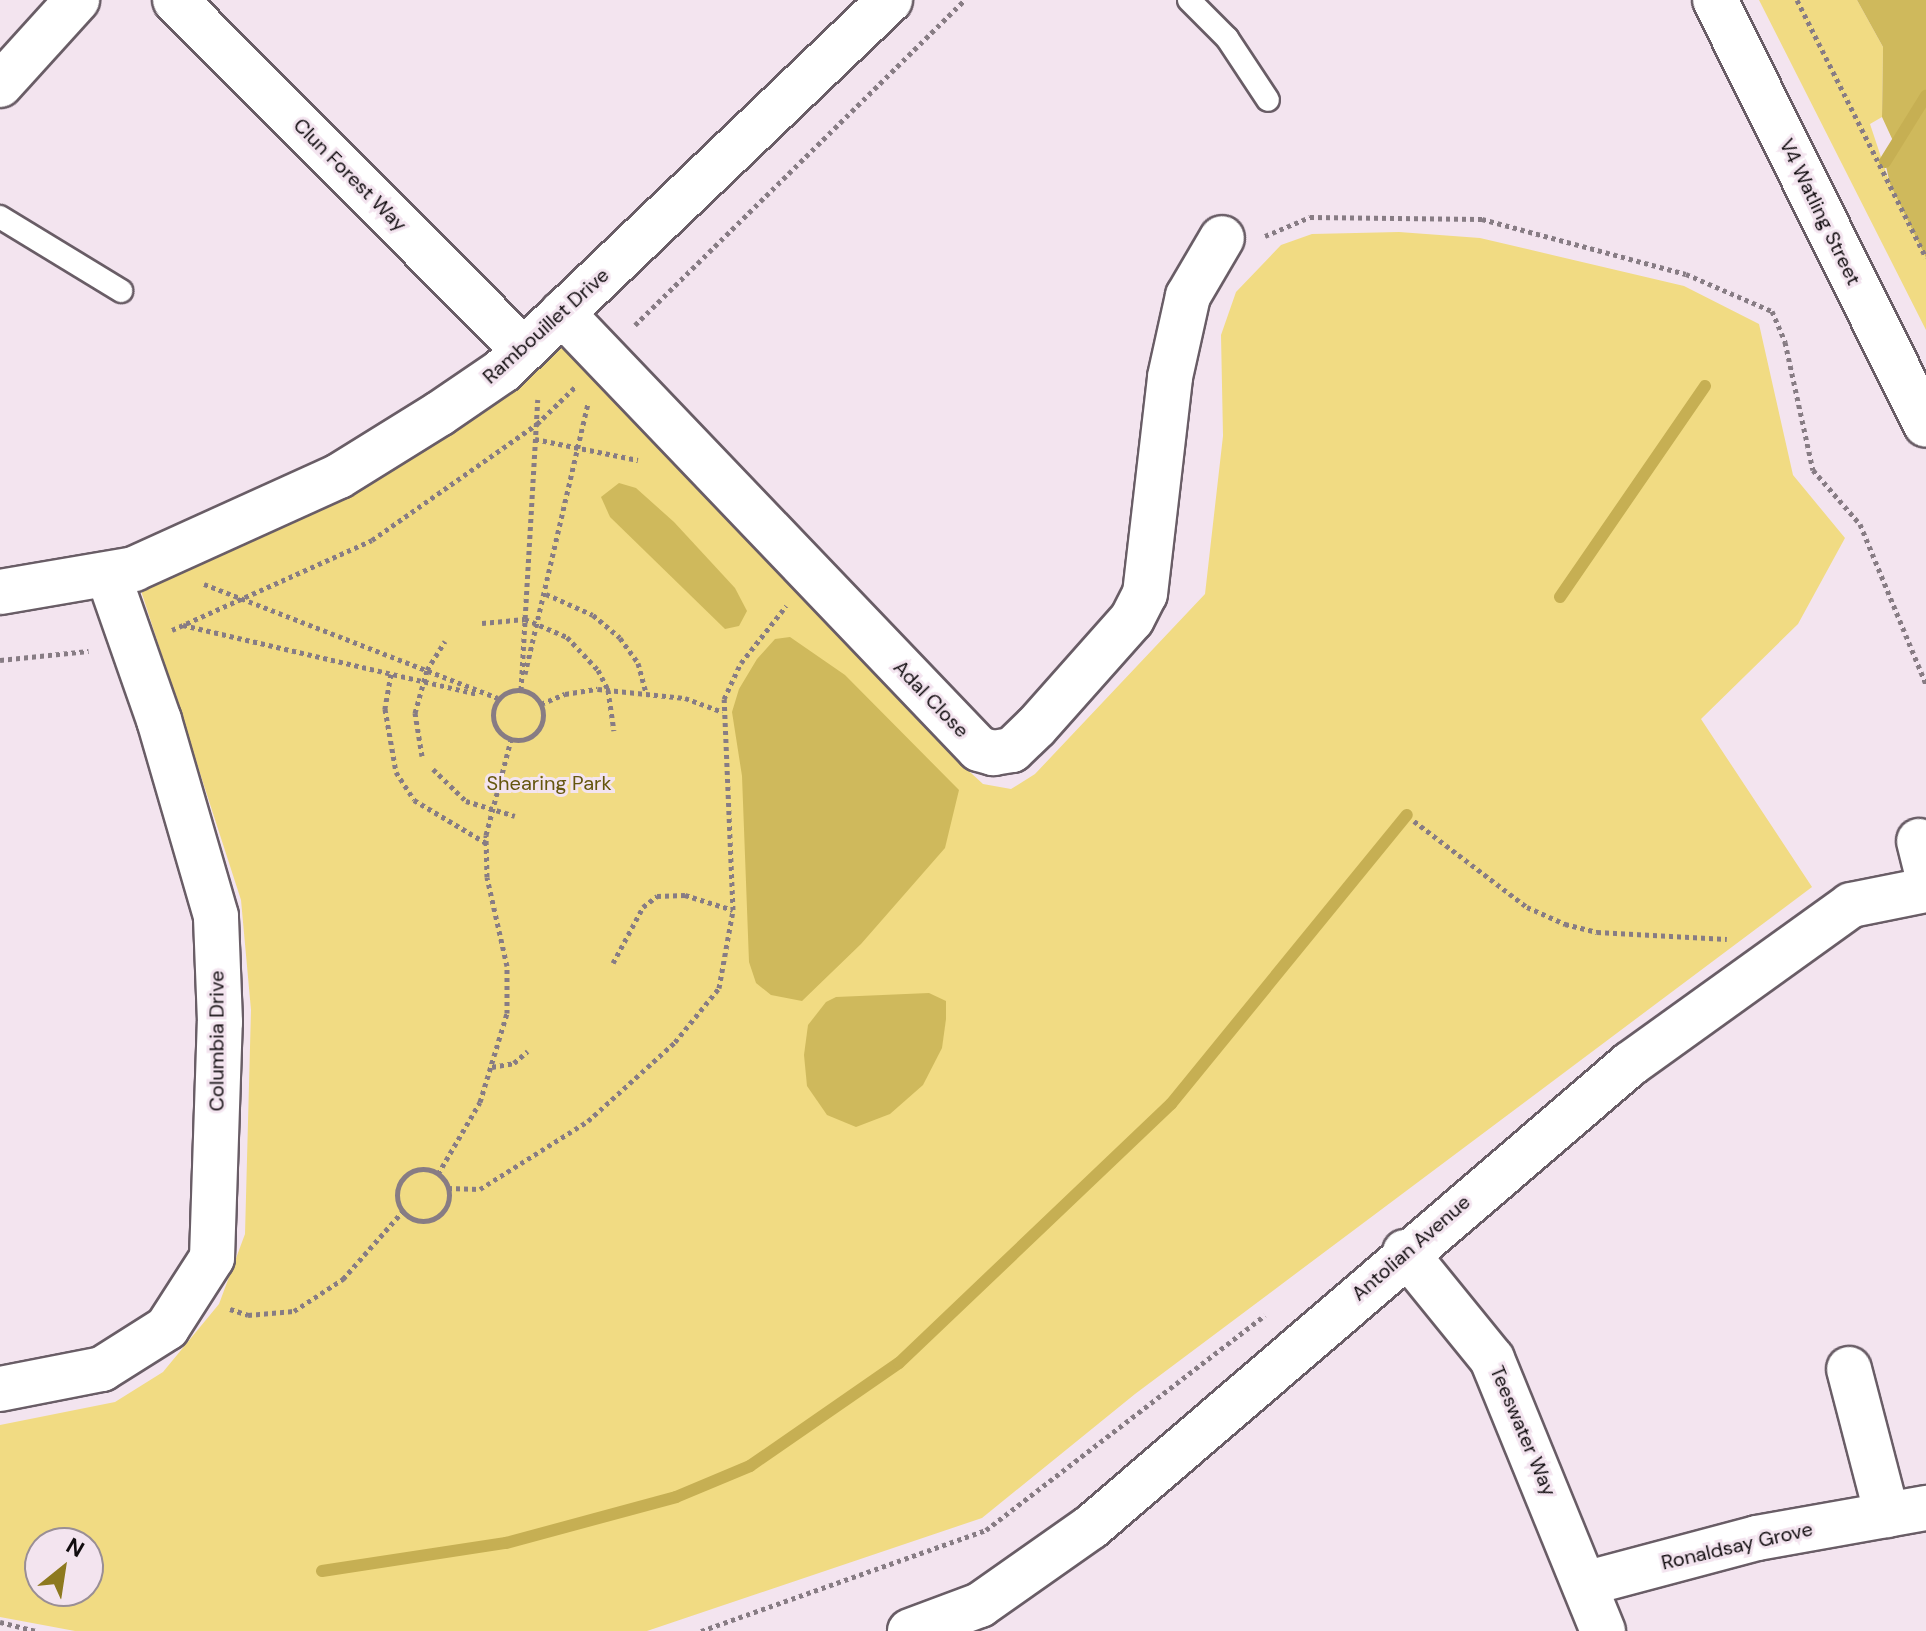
<!DOCTYPE html>
<style>
body{margin:0}
#map{position:relative;width:1926px;height:1631px;overflow:hidden;background:#f3e4ef;font-family:"DM Sans",sans-serif}
div>[style]{position:absolute}
.green>*{inset:0;background:#f1db83}
.forest>*{inset:0;background:#cfb95c}
.stream>*{height:12px;margin:-6px;padding:0 6px;transform-origin:6px;border-radius:6px;background:#c6af53}
.path>*{height:5px;margin-top:-2.5px;transform-origin:0;background:repeating-linear-gradient(90deg,#877c84 0 4px,transparent 0 8px)}
.path>.ring{margin:-2.5px;padding:0;box-sizing:content-box;background:none;border:5px solid #877c84;border-radius:50%}
.roads{filter:drop-shadow(2px 0 #695d66) drop-shadow(-2px 0 #695d66) drop-shadow(0 2px #695d66) drop-shadow(0 -2px #695d66)}
.lane>*{height:22px;margin:-11px;padding:0 11px;transform-origin:11px;border-radius:11px;background:#fff}
.street>*{height:44px;margin:-22px;padding:0 22px;transform-origin:22px;border-radius:22px;background:#fff}
.secondary>*{height:44px;margin:-22px;padding:0 22px;transform-origin:22px;border-radius:22px;background:#fff}
span{translate:-50% -50%;white-space:nowrap;text-align:center;line-height:1.15;-webkit-text-stroke:6px #f3e4ef;paint-order:stroke}
.street-label{font-size:20px;color:#110c0f}
.park-label{font-size:20px;color:#65560e}
.north{position:absolute;left:24px;top:1527px;width:80px;height:80px;box-sizing:border-box;background:#f3e4ef;border:2px solid #998e95;border-radius:50%;rotate:30deg;font-size:22px;font-weight:700;line-height:32px;text-align:center;color:#110c0f}
.north::after{content:'';display:block;margin:auto;width:28px;height:36px;background:#8d791f;clip-path:polygon(50% 0,100% 100%,50% 72%,0 100%)}
</style>
<div id="map">
<div class="green">
<div style="clip-path:polygon(1759px 0,1857px 0,1883px 47px,1882px 117px,1870px 124px,1890px 184px,1926px 258px,1926px 330px)"></div>
<div style="clip-path:polygon(evenodd,1399px 232px,1480px 238px,1684px 286px,1759px 324px,1793px 475px,1845px 538px,1798px 624px,1701px 719px,1812px 887px,1135px 1394px,982px 1518px,647px 1631px,75px 1631px,0 1617px,0 1425px,115px 1402px,163px 1372px,219px 1304px,245px 1234px,251px 1010px,241px 900px,134px 569px,339px 476px,562px 313px,961px 743px,959px 762px,983px 784px,1011px 789px,1035px 774px,1205px 594px,1223px 436px,1221px 335px,1236px 292px,1281px 245px,1312px 234px,1399px 232px,40px 1543px,88px 1543px,88px 1591px,40px 1591px,40px 1543px)"></div>
</div>
<div class="forest">
<div style="clip-path:polygon(1857px 0,1926px 0,1926px 258px,1890px 184px,1885px 162px,1894px 143px,1882px 117px,1883px 47px)"></div>
<div style="clip-path:polygon(619px 483px,636px 488px,674px 522px,735px 588px,747px 611px,739px 626px,725px 629px,610px 517px,601px 497px)"></div>
<div style="clip-path:polygon(790px 637px,845px 675px,959px 790px,945px 848px,861px 944px,802px 1001px,771px 995px,756px 983px,749px 962px,742px 776px,732px 712px,739px 689px,757px 659px,775px 639px)"></div>
<div style="clip-path:polygon(929px 993px,946px 1001px,946px 1019px,942px 1048px,923px 1085px,890px 1114px,856px 1127px,827px 1115px,807px 1086px,804px 1055px,808px 1025px,826px 1002px,836px 997px)"></div>
</div>
<div class="stream">
<div style="left:1885px;top:162px;width:78px;rotate:-58.2deg"></div>
<div style="left:1560px;top:597px;width:256px;rotate:-55.5deg"></div>
<div style="left:322px;top:1571px;width:186px;rotate:-8.7deg"></div>
<div style="left:506px;top:1543px;width:176px;rotate:-15.1deg"></div>
<div style="left:676px;top:1497px;width:80px;rotate:-22.7deg"></div>
<div style="left:750px;top:1466px;width:181px;rotate:-34.7deg"></div>
<div style="left:899px;top:1363px;width:376px;rotate:-43.6deg"></div>
<div style="left:1171px;top:1104px;width:373px;rotate:-50.8deg"></div>
</div>
<div class="path">
<div style="left:1797px;top:0;width:288px;rotate:63.4deg"></div>
<div style="left:1265px;top:236px;width:49px;rotate:-22.9deg"></div>
<div style="left:1310px;top:217px;width:172px;rotate:0.7deg"></div>
<div style="left:1482px;top:219px;width:211px;rotate:15.1deg"></div>
<div style="left:1686px;top:274px;width:94px;rotate:23.3deg"></div>
<div style="left:1772px;top:311px;width:34px;rotate:67deg"></div>
<div style="left:1785px;top:342px;width:131px;rotate:77.7deg"></div>
<div style="left:1813px;top:470px;width:72px;rotate:49deg"></div>
<div style="left:1860px;top:524px;width:173px;rotate:67.6deg"></div>
<div style="left:635px;top:325px;width:463px;rotate:-44.6deg"></div>
<div style="left:535px;top:439px;width:105px;rotate:11.5deg"></div>
<div style="left:204px;top:584px;width:315px;rotate:21.2deg"></div>
<div style="left:546px;top:594px;width:51px;rotate:24.1deg"></div>
<div style="left:593px;top:615px;width:35px;rotate:40deg"></div>
<div style="left:620px;top:638px;width:31px;rotate:54deg"></div>
<div style="left:638px;top:663px;width:30px;rotate:75deg"></div>
<div style="left:482px;top:623px;width:43px;rotate:-5.3deg"></div>
<div style="left:525px;top:619px;width:46px;rotate:23.2deg"></div>
<div style="left:567px;top:637px;width:45px;rotate:46.8deg"></div>
<div style="left:598px;top:670px;width:22px;rotate:63deg"></div>
<div style="left:608px;top:690px;width:41px;rotate:81.7deg"></div>
<div style="left:183px;top:625px;width:303px;rotate:13.2deg"></div>
<div style="left:172px;top:630px;width:219px;rotate:-24.2deg"></div>
<div style="left:372px;top:540px;width:202px;rotate:-35.1deg"></div>
<div style="left:537px;top:424px;width:53px;rotate:-44.2deg"></div>
<div style="left:0;top:660px;width:89px;rotate:-5.8deg"></div>
<div style="left:391px;top:674px;width:36px;rotate:100deg"></div>
<div style="left:385px;top:709px;width:64px;rotate:80.1deg"></div>
<div style="left:396px;top:772px;width:33px;rotate:57deg"></div>
<div style="left:414px;top:800px;width:84px;rotate:30.8deg"></div>
<div style="left:525px;top:674px;width:278px;rotate:-76.9deg"></div>
<div class="ring" style="left:493px;top:690px;width:45px;height:45px"></div>
<div style="left:521px;top:690px;width:291px;rotate:-86.7deg"></div>
<div style="left:541px;top:704px;width:26px;rotate:-23deg"></div>
<div style="left:565px;top:694px;width:33px;rotate:-9deg"></div>
<div style="left:598px;top:689px;width:87px;rotate:5.9deg"></div>
<div style="left:685px;top:698px;width:40px;rotate:20.2deg"></div>
<div style="left:422px;top:756px;width:44px;rotate:-99.2deg"></div>
<div style="left:415px;top:713px;width:45px;rotate:-74.4deg"></div>
<div style="left:427px;top:670px;width:34px;rotate:-58deg"></div>
<div style="left:433px;top:769px;width:46px;rotate:44.1deg"></div>
<div style="left:466px;top:801px;width:51px;rotate:17deg"></div>
<div style="left:1414px;top:821px;width:142px;rotate:37.3deg"></div>
<div style="left:1527px;top:907px;width:42px;rotate:24.1deg"></div>
<div style="left:1565px;top:924px;width:33px;rotate:14deg"></div>
<div style="left:1597px;top:932px;width:130px;rotate:3.1deg"></div>
<div style="left:613px;top:963px;width:64px;rotate:-61.8deg"></div>
<div style="left:643px;top:907px;width:18px;rotate:-38deg"></div>
<div style="left:657px;top:896px;width:28px;rotate:-2deg"></div>
<div style="left:685px;top:895px;width:50px;rotate:17.4deg"></div>
<div style="left:492px;top:1067px;width:22px;rotate:-10deg"></div>
<div style="left:514px;top:1063px;width:18px;rotate:-41deg"></div>
<div class="ring" style="left:397px;top:1169px;width:47px;height:47px"></div>
<div style="left:438px;top:1174px;width:83px;rotate:-59.7deg"></div>
<div style="left:480px;top:1102px;width:93px;rotate:-73.1deg"></div>
<div style="left:507px;top:1013px;width:47px;rotate:-90deg"></div>
<div style="left:507px;top:966px;width:91px;rotate:-102.7deg"></div>
<div style="left:487px;top:877px;width:42px;rotate:-91.4deg"></div>
<div style="left:486px;top:835px;width:98px;rotate:-75.3deg"></div>
<div style="left:448px;top:1188px;width:32px;rotate:2deg"></div>
<div style="left:480px;top:1189px;width:128px;rotate:-32.2deg"></div>
<div style="left:588px;top:1121px;width:118px;rotate:-42.2deg"></div>
<div style="left:675px;top:1042px;width:70px;rotate:-50.8deg"></div>
<div style="left:719px;top:988px;width:79px;rotate:-79.8deg"></div>
<div style="left:733px;top:910px;width:211px;rotate:-92.4deg"></div>
<div style="left:724px;top:699px;width:40px;rotate:-65deg"></div>
<div style="left:741px;top:663px;width:73px;rotate:-51.7deg"></div>
<div style="left:230px;top:1309px;width:19px;rotate:18deg"></div>
<div style="left:248px;top:1315px;width:46px;rotate:-5deg"></div>
<div style="left:294px;top:1311px;width:59px;rotate:-33.1deg"></div>
<div style="left:343px;top:1279px;width:91px;rotate:-48.6deg"></div>
<div style="left:0;top:1622px;width:37px;rotate:14deg"></div>
<div style="left:701px;top:1631px;width:302px;rotate:-19.5deg"></div>
<div style="left:986px;top:1530px;width:352px;rotate:-37.6deg"></div>
</div>
<div class="roads">
<div class="lane">
<div style="left:1189px;top:0;width:54px;rotate:45deg"></div>
<div style="left:1227px;top:38px;width:74px;rotate:56.5deg"></div>
<div style="left:0;top:217px;width:142px;rotate:31.4deg"></div>
</div>
<div class="street">
<div style="left:175px;top:0;width:494px;rotate:45.1deg"></div>
<div style="left:0;top:85px;width:115px;rotate:-47.8deg"></div>
<div style="left:562px;top:313px;width:603px;rotate:46.28deg"></div>
<div style="left:979px;top:749px;width:15px;rotate:16deg"></div>
<div style="left:993px;top:753px;width:19px;rotate:-9deg"></div>
<div style="left:1012px;top:750px;width:33px;rotate:-44deg"></div>
<div style="left:1036px;top:727px;width:144px;rotate:-48.4deg"></div>
<div style="left:1132px;top:619px;width:28px;rotate:-63deg"></div>
<div style="left:1145px;top:594px;width:218px;rotate:-83.4deg"></div>
<div style="left:1170px;top:377px;width:83px;rotate:-77.5deg"></div>
<div style="left:1188px;top:296px;width:67px;rotate:-59.6deg"></div>
<div style="left:0;top:592px;width:136px;rotate:-9.7deg"></div>
<div style="left:134px;top:569px;width:225px;rotate:-24.4deg"></div>
<div style="left:339px;top:476px;width:118px;rotate:-31.8deg"></div>
<div style="left:439px;top:414px;width:76px;rotate:-34.3deg"></div>
<div style="left:502px;top:371px;width:537px;rotate:-43.72deg"></div>
<div style="left:1919px;top:841px;width:29px;rotate:76deg"></div>
<div style="left:1405px;top:1252px;width:138px;rotate:50.9deg"></div>
<div style="left:1492px;top:1359px;width:294px;rotate:67.8deg"></div>
<div style="left:1849px;top:1369px;width:151px;rotate:75.4deg"></div>
<div style="left:0;top:1389px;width:104px;rotate:-11.1deg"></div>
<div style="left:102px;top:1369px;width:77px;rotate:-32.2deg"></div>
<div style="left:167px;top:1328px;width:83px;rotate:-57.3deg"></div>
<div style="left:212px;top:1258px;width:236px;rotate:-88.1deg"></div>
<div style="left:220px;top:1022px;width:106px;rotate:-92.2deg"></div>
<div style="left:216px;top:916px;width:204px;rotate:-106.2deg"></div>
<div style="left:159px;top:720px;width:151px;rotate:-109.3deg"></div>
<div style="left:1588px;top:1583px;width:175px;rotate:-14.9deg"></div>
<div style="left:1757px;top:1538px;width:172px;rotate:-10.1deg"></div>
<div style="left:910px;top:1631px;width:75px;rotate:-20.4deg"></div>
<div style="left:980px;top:1605px;width:136px;rotate:-35.1deg"></div>
<div style="left:1091px;top:1527px;width:711px;rotate:-40.66deg"></div>
<div style="left:1630px;top:1064px;width:272px;rotate:-35.7deg"></div>
<div style="left:1851px;top:905px;width:76px;rotate:-11.3deg"></div>
</div>
<div class="secondary">
<div style="left:1715px;top:0;width:474px;rotate:63.6deg"></div>
</div>
</div>
<div class="street-label">
<span style="left:350px;top:175px;rotate:45deg">Clun Forest Way</span>
<span style="left:1820px;top:212px;rotate:64deg">V4 Watling Street</span>
<span style="left:546px;top:326px;rotate:-42deg">Rambouillet Drive</span>
<span style="left:931px;top:699px;rotate:46deg">Adal Close</span>
<span style="left:217px;top:1041px;rotate:-90deg">Columbia Drive</span>
<span style="left:1411px;top:1248px;rotate:-41deg">Antolian Avenue</span>
<span style="left:1523px;top:1431px;rotate:67deg">Teeswater Way</span>
<span style="left:1737px;top:1546px;rotate:-13deg">Ronaldsay Grove</span>
</div>
<div class="park-label">
<span style="left:549px;top:783px">Shearing Park</span>
</div>
<div class="north">N</div>
</div>
